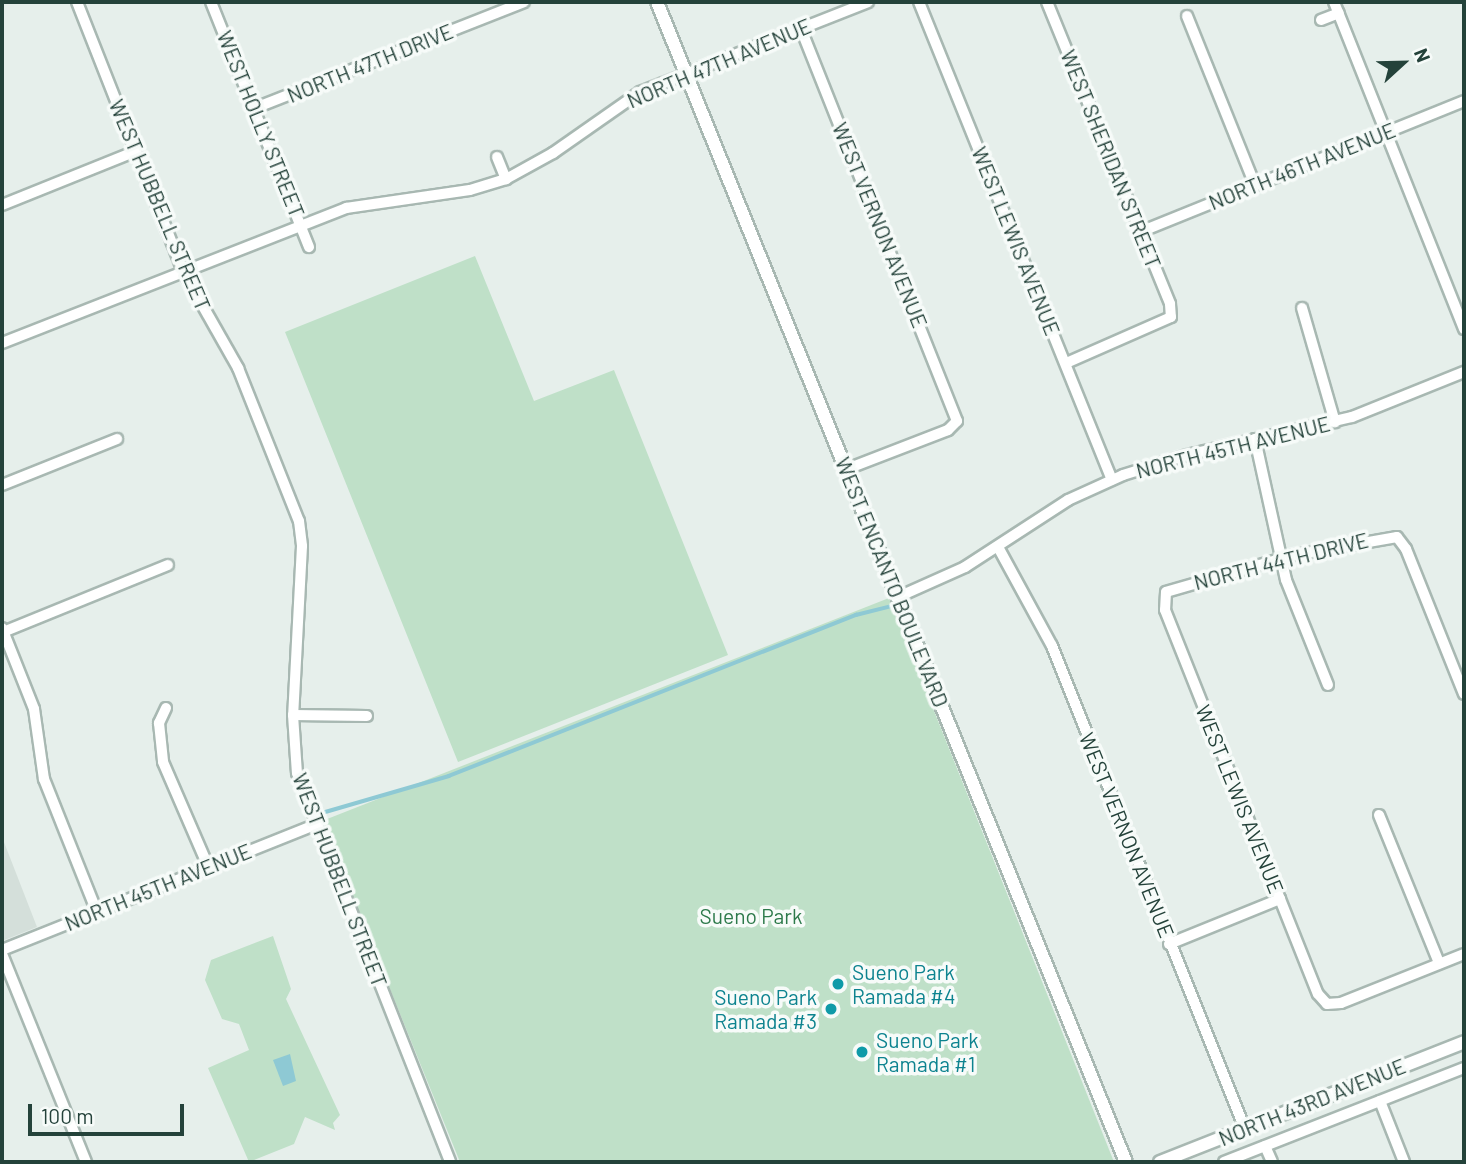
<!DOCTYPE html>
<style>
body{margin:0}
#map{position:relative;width:1466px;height:1164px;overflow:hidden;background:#e6efeb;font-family:Barlow,sans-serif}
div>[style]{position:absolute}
.built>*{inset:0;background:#d4dfda}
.green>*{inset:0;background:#bfe0c8}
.water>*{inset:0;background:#8ec9d4}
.stream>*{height:3.5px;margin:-1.75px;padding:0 1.75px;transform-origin:1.75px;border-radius:1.75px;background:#8ec9d4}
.roads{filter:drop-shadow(2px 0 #a8b8b2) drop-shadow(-2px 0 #a8b8b2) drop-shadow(0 2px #a8b8b2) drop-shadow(0 -2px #a8b8b2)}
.minor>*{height:10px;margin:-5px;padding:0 5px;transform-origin:5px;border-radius:5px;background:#fff}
.tertiary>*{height:12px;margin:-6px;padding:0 6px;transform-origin:6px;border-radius:6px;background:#fff}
.secondary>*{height:12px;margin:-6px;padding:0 6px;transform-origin:6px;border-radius:6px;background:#fff}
.dots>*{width:19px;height:19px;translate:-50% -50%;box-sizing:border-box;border:4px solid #f7fbf9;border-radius:50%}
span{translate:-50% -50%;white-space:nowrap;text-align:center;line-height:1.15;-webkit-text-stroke:7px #f7fbf9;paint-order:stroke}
.street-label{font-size:21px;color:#24423a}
.park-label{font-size:21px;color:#2d7a4b}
.culture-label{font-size:21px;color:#0d838f}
.left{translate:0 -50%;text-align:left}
.right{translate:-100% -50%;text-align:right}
.frame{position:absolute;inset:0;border:4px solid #24423a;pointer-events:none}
.north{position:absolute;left:1368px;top:28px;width:70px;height:70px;-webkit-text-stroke:5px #f7fbf9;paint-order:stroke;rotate:68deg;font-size:19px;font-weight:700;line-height:28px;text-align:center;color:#24423a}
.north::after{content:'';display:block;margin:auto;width:24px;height:32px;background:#24423a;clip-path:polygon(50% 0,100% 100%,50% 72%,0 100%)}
.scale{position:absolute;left:28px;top:1104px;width:156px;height:32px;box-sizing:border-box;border:4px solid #24423a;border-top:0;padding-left:9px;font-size:21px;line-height:24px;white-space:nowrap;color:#24423a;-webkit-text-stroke:5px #f7fbf9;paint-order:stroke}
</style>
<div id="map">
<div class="built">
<div style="clip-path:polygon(2px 837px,37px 927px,2px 941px)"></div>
</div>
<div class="green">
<div style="clip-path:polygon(475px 256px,534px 401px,614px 370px,728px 655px,458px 762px,285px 332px)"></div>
<div style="clip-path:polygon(889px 598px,1114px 1162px,460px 1162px,322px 821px)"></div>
<div style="clip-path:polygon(273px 936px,291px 989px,286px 999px,340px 1115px,333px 1123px,335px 1130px,305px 1117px,294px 1144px,249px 1162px,208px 1068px,249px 1050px,239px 1024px,222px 1019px,205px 980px,211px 960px)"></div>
</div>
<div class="water">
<div style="clip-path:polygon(290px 1054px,296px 1081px,283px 1086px,273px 1060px)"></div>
</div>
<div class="stream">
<div style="left:322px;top:813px;width:132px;rotate:-16.2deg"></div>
<div style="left:449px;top:776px;width:438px;rotate:-21.6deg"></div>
<div style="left:856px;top:615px;width:34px;rotate:-14deg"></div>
</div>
<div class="roads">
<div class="minor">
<div style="left:77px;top:2px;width:289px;rotate:68.5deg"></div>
<div style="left:183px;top:271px;width:112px;rotate:60.4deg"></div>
<div style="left:238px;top:368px;width:165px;rotate:68.3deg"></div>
<div style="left:299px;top:521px;width:25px;rotate:83deg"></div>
<div style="left:302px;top:546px;width:169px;rotate:93deg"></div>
<div style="left:293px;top:715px;width:58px;rotate:86.1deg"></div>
<div style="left:297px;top:773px;width:418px;rotate:68.5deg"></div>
<div style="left:211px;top:2px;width:264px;rotate:68.2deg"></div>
<div style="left:919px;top:2px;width:515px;rotate:68.01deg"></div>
<div style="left:1047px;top:2px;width:326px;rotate:67.8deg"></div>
<div style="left:1170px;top:304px;width:13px;rotate:86deg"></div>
<div style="left:1171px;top:317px;width:115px;rotate:156.3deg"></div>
<div style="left:1334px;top:2px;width:352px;rotate:68.3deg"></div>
<div style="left:1187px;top:16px;width:182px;rotate:68.1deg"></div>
<div style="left:1321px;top:20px;width:19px;rotate:-21deg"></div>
<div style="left:801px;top:29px;width:422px;rotate:68.3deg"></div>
<div style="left:957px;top:421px;width:13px;rotate:135deg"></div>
<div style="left:948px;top:430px;width:108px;rotate:158.9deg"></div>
<div style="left:255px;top:108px;width:289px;rotate:-21.5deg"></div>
<div style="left:497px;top:157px;width:24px;rotate:68deg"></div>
<div style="left:2px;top:205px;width:144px;rotate:-21.9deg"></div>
<div style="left:1140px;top:232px;width:349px;rotate:-22deg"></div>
<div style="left:1302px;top:308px;width:119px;rotate:73.9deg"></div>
<div style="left:2px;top:343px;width:370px;rotate:-21.4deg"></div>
<div style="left:346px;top:208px;width:125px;rotate:-8.3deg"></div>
<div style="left:470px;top:190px;width:38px;rotate:-17deg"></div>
<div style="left:506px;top:179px;width:54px;rotate:-29deg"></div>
<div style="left:553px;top:153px;width:106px;rotate:-35deg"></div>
<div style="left:640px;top:92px;width:245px;rotate:-21.5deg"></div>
<div style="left:1255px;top:439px;width:144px;rotate:77.6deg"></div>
<div style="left:1286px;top:580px;width:113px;rotate:68.2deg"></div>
<div style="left:2px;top:485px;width:124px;rotate:-21.8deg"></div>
<div style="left:998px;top:547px;width:113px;rotate:61.4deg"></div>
<div style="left:1052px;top:646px;width:520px;rotate:68.22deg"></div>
<div style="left:898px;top:597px;width:73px;rotate:-24.1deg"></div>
<div style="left:965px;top:567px;width:123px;rotate:-33deg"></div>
<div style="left:1068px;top:500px;width:60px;rotate:-24.4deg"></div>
<div style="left:1123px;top:475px;width:67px;rotate:-17.4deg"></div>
<div style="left:1187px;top:455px;width:169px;rotate:-13deg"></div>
<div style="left:1352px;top:417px;width:121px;rotate:-21.9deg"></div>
<div style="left:2px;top:628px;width:87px;rotate:68.4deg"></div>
<div style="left:34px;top:709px;width:71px;rotate:81.9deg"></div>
<div style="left:44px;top:779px;width:143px;rotate:68.3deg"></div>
<div style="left:3px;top:632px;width:178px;rotate:-22.1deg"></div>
<div style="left:1464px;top:694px;width:156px;rotate:-111.8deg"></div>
<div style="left:1406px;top:549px;width:15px;rotate:-127deg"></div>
<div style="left:1397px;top:537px;width:105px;rotate:170.1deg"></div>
<div style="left:1294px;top:555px;width:133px;rotate:163.9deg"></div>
<div style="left:1166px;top:592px;width:18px;rotate:93deg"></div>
<div style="left:1165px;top:610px;width:413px;rotate:68.3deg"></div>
<div style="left:1318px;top:994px;width:13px;rotate:48deg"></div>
<div style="left:1327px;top:1004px;width:14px;rotate:-4deg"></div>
<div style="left:1341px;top:1003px;width:132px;rotate:-21.7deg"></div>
<div style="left:166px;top:708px;width:17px;rotate:115deg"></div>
<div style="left:159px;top:723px;width:39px;rotate:84deg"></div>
<div style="left:163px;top:762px;width:113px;rotate:66.6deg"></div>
<div style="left:293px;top:715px;width:74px;rotate:0.8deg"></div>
<div style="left:1379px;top:815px;width:160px;rotate:67.9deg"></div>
<div style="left:1169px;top:944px;width:120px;rotate:-22.1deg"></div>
<div style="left:2px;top:950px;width:336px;rotate:-21.8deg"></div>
<div style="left:2px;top:954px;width:224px;rotate:68deg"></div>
<div style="left:1380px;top:1101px;width:66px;rotate:68.5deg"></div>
<div style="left:1265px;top:1146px;width:17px;rotate:66deg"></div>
<div style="left:1224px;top:1162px;width:258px;rotate:-21.4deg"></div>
</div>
<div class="tertiary">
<div style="left:657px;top:2px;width:1251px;rotate:67.99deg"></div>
</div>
<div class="secondary">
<div style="left:1160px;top:1162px;width:327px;rotate:-21.5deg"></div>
</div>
</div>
<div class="dots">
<div style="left:838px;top:984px;background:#0f9aa8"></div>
<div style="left:831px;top:1009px;background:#0f9aa8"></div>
<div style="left:862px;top:1052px;background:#0f9aa8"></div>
</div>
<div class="street-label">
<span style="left:370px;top:63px;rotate:-22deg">NORTH 47TH DRIVE</span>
<span style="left:719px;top:63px;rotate:-23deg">NORTH 47TH AVENUE</span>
<span style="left:261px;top:124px;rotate:68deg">WEST HOLLY STREET</span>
<span style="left:1111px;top:159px;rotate:68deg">WEST SHERIDAN STREET</span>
<span style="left:1302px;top:166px;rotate:-22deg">NORTH 46TH AVENUE</span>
<span style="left:160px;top:205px;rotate:67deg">WEST HUBBELL STREET</span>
<span style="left:880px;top:225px;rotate:68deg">WEST VERNON AVENUE</span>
<span style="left:1016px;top:241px;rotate:68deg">WEST LEWIS AVENUE</span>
<span style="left:1233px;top:447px;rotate:-14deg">NORTH 45TH AVENUE</span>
<span style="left:1281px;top:561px;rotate:-14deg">NORTH 44TH DRIVE</span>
<span style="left:892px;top:582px;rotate:68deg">WEST ENCANTO BOULEVARD</span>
<span style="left:1240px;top:799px;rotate:68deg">WEST LEWIS AVENUE</span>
<span style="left:1127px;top:835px;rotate:68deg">WEST VERNON AVENUE</span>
<span style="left:340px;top:880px;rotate:69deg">WEST HUBBELL STREET</span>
<span style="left:158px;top:887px;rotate:-22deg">NORTH 45TH AVENUE</span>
<span style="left:1312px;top:1102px;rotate:-22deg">NORTH 43RD AVENUE</span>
</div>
<div class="park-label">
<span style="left:751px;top:916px">Sueno Park</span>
</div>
<div class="culture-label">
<span class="left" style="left:852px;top:984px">Sueno Park<br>Ramada #4</span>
<span class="right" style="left:817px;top:1009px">Sueno Park<br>Ramada #3</span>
<span class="left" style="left:876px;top:1052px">Sueno Park<br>Ramada #1</span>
</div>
<div class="frame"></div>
<div class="north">N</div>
<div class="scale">100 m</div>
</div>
